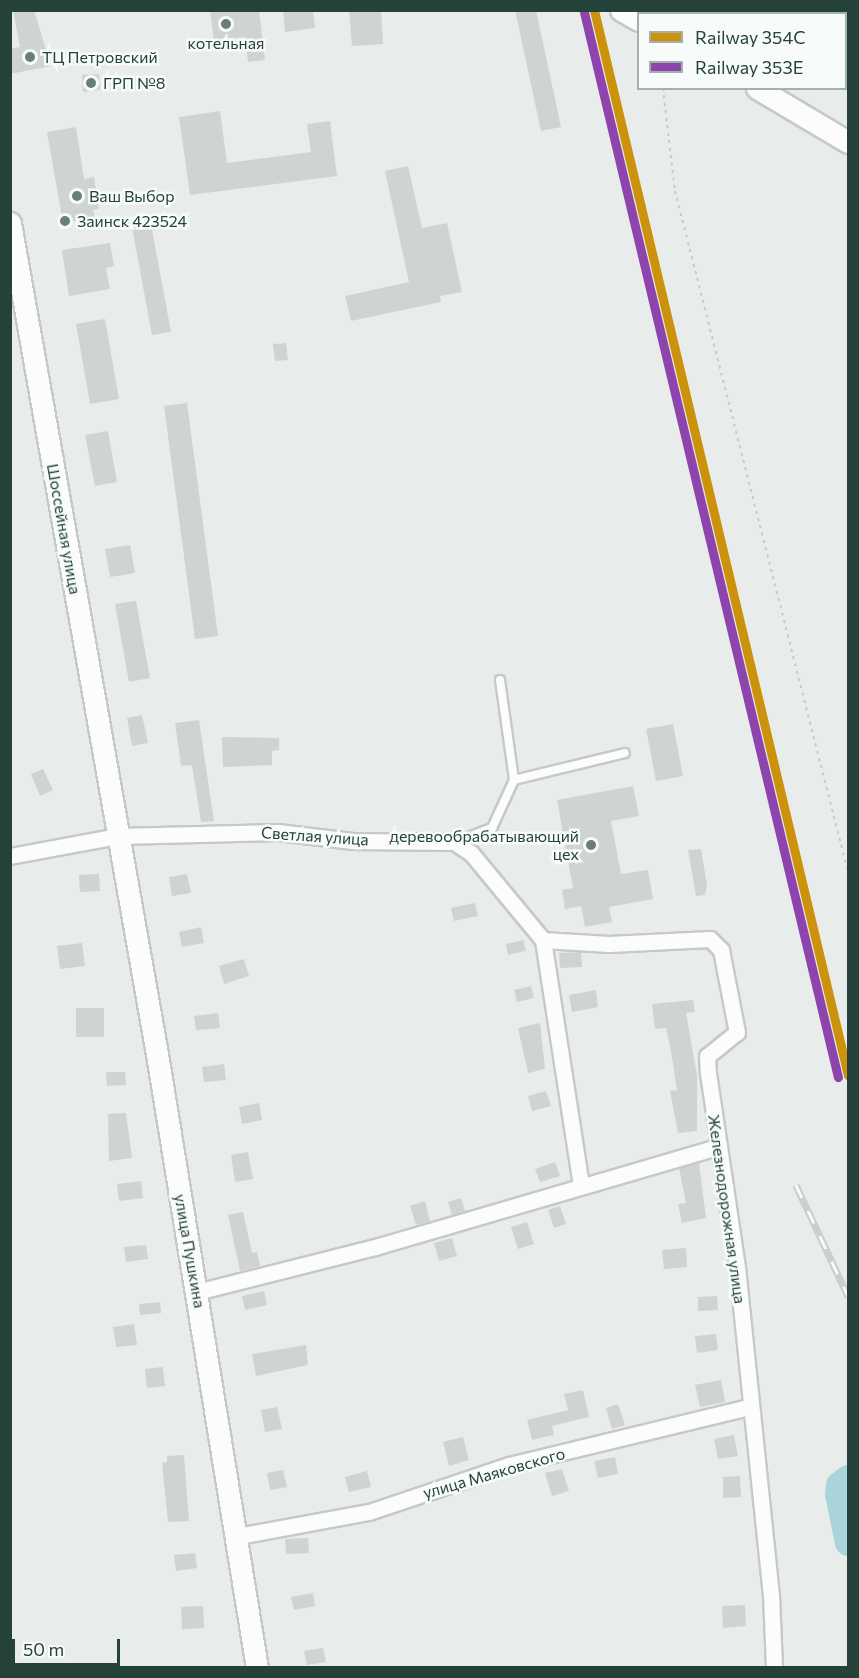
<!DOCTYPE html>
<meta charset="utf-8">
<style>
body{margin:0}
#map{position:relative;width:859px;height:1678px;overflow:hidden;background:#e8edeb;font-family:Commissioner,sans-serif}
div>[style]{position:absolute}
.river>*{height:26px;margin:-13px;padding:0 13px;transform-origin:13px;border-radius:13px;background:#a9d4db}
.building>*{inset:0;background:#cfd4d2}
.path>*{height:2px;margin-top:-1px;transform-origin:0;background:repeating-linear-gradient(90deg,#c3ccca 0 3px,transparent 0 7.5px)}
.roads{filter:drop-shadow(2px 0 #c5cac8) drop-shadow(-2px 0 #c5cac8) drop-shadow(0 2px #c5cac8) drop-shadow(0 -2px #c5cac8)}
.service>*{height:8px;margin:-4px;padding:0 4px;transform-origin:4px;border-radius:4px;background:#fcfcfc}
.minor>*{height:15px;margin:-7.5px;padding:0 7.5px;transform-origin:7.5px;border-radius:7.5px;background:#fcfcfc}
.tertiary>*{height:18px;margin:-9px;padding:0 9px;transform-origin:9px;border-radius:9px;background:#fcfcfc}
.secondary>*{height:21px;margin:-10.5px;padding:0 10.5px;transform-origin:10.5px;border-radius:10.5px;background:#fcfcfc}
.rail>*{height:7px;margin-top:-3.5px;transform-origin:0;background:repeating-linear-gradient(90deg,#f7fbf9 0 14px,#c9cdcc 0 28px);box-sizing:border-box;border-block:2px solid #c9cdcc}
.rail-1>*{height:9px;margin:-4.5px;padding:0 4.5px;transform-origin:4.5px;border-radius:4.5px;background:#cd920c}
.rail-2>*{height:9px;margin:-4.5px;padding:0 4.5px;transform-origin:4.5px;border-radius:4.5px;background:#8e44ad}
.dots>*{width:16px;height:16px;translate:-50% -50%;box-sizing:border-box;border:3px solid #f7fbf9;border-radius:50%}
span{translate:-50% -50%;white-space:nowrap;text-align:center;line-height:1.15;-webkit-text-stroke:5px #f7fbf9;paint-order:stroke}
.poi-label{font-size:16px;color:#24423a}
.left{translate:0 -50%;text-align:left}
.right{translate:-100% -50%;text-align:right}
.street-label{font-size:16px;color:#24423a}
.frame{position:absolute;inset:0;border:12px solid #24423a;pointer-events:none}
.legend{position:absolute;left:637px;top:12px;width:210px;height:78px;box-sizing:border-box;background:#f7fbf9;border:2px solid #a3b1ad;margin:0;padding:8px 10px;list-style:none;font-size:18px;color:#24423a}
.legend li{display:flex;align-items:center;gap:12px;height:30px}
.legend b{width:30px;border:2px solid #a3b1ad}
.scale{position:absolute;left:12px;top:1639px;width:108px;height:27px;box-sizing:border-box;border:3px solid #24423a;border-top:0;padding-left:8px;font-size:18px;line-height:21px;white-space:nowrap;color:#24423a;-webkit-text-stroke:4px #f7fbf9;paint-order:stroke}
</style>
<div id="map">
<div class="river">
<div style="left:848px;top:1478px;width:11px;rotate:142deg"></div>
<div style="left:839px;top:1485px;width:9px;rotate:96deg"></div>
<div style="left:838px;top:1494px;width:50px;rotate:78.5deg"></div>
</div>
<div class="building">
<div style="clip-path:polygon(13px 10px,34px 10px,51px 66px,10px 74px,10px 49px,20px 47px)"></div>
<div style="clip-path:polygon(210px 10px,259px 10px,265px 60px,248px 62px,245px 37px,214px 41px)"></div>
<div style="clip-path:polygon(283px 10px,313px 10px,315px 28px,285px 32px)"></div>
<div style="clip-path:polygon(349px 10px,381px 10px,383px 44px,352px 46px)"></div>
<div style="clip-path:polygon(515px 10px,536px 10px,561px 127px,541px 131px)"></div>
<div style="clip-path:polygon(99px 74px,100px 90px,83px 92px,82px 75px)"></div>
<div style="clip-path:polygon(220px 111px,227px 163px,311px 152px,307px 124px,330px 121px,337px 176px,190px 195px,179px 117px)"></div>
<div style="clip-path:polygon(76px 127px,84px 179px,94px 177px,99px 209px,93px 210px,95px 218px,63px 223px,47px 132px)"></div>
<div style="clip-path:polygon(408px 166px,422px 228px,447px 223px,462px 292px,440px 296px,441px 302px,351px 321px,345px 296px,409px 282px,385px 171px)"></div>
<div style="clip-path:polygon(150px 219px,171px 332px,152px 335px,131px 222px)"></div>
<div style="clip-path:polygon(110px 243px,114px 266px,106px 268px,110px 289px,69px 296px,62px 250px)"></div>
<div style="clip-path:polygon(105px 319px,119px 399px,90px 404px,76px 324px)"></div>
<div style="clip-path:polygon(286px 343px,288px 360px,275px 361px,273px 344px)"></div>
<div style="clip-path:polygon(187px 403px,218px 636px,195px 639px,164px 406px)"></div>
<div style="clip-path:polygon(108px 431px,117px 482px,95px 486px,85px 435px)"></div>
<div style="clip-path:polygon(130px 545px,135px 573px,110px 577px,105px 549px)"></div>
<div style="clip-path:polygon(136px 601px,150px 678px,129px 682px,115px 604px)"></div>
<div style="clip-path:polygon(142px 715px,148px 743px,132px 746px,127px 718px)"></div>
<div style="clip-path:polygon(199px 720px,214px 821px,201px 822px,192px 765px,181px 766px,175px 723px)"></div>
<div style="clip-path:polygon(673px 724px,683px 776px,656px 781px,646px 729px)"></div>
<div style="clip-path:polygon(222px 737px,279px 738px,279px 750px,272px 751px,272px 765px,223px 767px)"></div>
<div style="clip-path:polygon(43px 769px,53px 790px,40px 796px,31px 774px)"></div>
<div style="clip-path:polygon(633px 786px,639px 816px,611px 821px,621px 874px,648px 870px,653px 899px,609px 907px,612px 922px,585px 927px,581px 906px,565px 909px,562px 890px,573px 888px,557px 800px)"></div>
<div style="clip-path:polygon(701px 849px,707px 885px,705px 895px,696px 896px,688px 850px)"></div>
<div style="clip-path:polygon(99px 874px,100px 891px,80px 892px,79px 875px)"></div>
<div style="clip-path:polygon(187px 874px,191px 893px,172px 896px,169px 877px)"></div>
<div style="clip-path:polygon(475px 903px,478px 916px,454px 921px,451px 908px)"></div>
<div style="clip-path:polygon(201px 927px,204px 943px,182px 947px,179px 932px)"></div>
<div style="clip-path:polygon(523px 940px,526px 951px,508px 955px,506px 944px)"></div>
<div style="clip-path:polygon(82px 943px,85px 966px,60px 969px,57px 946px)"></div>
<div style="clip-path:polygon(581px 952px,582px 967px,560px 968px,559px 953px)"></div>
<div style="clip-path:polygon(244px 959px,249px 976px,224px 984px,219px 966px)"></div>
<div style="clip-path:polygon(531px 986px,534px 998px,517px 1002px,514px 990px)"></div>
<div style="clip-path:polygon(596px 990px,598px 1007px,572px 1012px,569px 995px)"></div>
<div style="clip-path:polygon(693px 1000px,695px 1012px,686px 1013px,697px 1075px,697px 1131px,678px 1133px,670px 1091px,677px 1090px,671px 1051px,666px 1028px,655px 1029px,652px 1004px)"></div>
<div style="clip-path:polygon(76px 1008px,104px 1008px,104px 1037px,76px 1037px)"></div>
<div style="clip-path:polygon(218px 1013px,220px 1028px,196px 1030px,194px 1016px)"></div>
<div style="clip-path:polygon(540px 1023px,545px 1069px,528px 1073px,518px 1028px)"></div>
<div style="clip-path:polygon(224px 1064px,226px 1080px,204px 1082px,202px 1067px)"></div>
<div style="clip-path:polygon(106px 1072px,125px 1072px,126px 1085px,107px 1086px)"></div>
<div style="clip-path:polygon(546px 1091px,551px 1106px,532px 1111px,528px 1096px)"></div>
<div style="clip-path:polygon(259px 1103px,262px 1120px,242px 1124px,239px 1107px)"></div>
<div style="clip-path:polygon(126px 1113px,132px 1158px,109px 1161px,108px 1114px)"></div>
<div style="clip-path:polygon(248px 1152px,253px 1179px,235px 1182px,231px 1155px)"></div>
<div style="clip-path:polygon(555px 1162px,560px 1176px,540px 1182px,535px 1169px)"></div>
<div style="clip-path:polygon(699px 1163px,706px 1218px,682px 1223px,678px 1204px,686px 1203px,679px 1168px)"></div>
<div style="clip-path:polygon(141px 1181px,143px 1198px,119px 1201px,117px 1184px)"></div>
<div style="clip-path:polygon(461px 1198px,465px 1211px,452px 1215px,448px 1202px)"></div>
<div style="clip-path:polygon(425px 1201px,430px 1221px,416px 1225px,410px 1206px)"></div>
<div style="clip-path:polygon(560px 1206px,566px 1224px,554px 1228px,548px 1210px)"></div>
<div style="clip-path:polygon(243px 1212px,252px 1253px,257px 1252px,260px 1266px,240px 1271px,228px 1215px)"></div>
<div style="clip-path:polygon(527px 1222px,534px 1244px,518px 1249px,511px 1227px)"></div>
<div style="clip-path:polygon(452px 1238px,457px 1256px,439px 1261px,434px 1243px)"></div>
<div style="clip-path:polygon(146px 1245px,148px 1259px,126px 1262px,124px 1247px)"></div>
<div style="clip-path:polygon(686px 1248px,687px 1267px,664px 1269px,662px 1250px)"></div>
<div style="clip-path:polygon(264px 1291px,267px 1305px,245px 1310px,242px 1296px)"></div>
<div style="clip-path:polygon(717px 1296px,718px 1310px,698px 1311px,698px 1297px)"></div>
<div style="clip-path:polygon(160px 1302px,161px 1313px,140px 1315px,139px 1304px)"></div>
<div style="clip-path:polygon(134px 1324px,137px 1345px,116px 1347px,113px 1327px)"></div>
<div style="clip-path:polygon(716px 1334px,718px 1350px,697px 1353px,695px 1336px)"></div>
<div style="clip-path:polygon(306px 1345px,308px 1365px,256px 1376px,252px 1354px)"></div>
<div style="clip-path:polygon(163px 1367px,165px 1386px,147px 1388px,145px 1369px)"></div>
<div style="clip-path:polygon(721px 1380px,725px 1402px,700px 1407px,695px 1385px)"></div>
<div style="clip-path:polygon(583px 1390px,589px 1417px,552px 1426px,554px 1435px,532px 1440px,527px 1420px,568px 1410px,564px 1394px)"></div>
<div style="clip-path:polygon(618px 1404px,625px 1425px,612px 1429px,606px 1408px)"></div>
<div style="clip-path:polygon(277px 1407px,282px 1429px,265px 1432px,261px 1410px)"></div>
<div style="clip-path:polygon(734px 1435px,738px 1456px,718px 1459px,714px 1439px)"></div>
<div style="clip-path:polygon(463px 1437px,469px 1460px,449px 1466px,443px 1442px)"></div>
<div style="clip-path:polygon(184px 1455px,189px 1521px,168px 1522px,162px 1463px,167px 1462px,167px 1456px)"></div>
<div style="clip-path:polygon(615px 1457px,618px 1474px,598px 1478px,594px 1461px)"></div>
<div style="clip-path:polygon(562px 1469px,569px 1491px,552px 1496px,545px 1473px)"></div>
<div style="clip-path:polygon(283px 1470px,287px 1487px,270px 1490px,267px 1473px)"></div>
<div style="clip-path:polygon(367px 1471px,371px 1487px,349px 1492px,345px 1477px)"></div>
<div style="clip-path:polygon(740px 1476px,741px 1497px,723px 1498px,723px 1477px)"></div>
<div style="clip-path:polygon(308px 1538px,309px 1553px,286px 1554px,285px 1539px)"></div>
<div style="clip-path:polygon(195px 1553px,197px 1568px,176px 1571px,174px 1555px)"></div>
<div style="clip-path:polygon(313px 1593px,315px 1606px,294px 1610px,291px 1597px)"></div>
<div style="clip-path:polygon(745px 1605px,746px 1626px,723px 1628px,722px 1606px)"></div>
<div style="clip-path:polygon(203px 1606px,204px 1628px,182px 1629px,181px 1607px)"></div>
<div style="clip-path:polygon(323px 1648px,326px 1662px,307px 1665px,304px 1651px)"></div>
</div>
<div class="path">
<div style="left:663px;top:88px;width:104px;rotate:83.4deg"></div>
<div style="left:675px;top:191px;width:703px;rotate:75.75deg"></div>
</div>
<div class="roads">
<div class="service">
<div style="left:500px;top:680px;width:101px;rotate:82deg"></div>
<div style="left:455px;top:842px;width:40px;rotate:-21deg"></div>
<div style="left:492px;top:828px;width:53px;rotate:-65.4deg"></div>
<div style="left:514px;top:780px;width:114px;rotate:-13.7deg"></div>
</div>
<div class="minor">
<div style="left:10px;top:856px;width:110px;rotate:-10.5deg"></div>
<div style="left:118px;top:836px;width:160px;rotate:-1.4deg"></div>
<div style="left:278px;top:832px;width:75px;rotate:6.9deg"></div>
<div style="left:352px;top:841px;width:102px;rotate:0.6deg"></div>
<div style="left:454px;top:842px;width:20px;rotate:33deg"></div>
<div style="left:471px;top:853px;width:113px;rotate:50.4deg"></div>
<div style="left:543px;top:940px;width:248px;rotate:81.2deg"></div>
<div style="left:543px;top:940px;width:66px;rotate:3.5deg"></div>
<div style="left:609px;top:944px;width:101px;rotate:-2.8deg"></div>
<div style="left:710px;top:939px;width:16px;rotate:45deg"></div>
<div style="left:721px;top:950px;width:84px;rotate:79deg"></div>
<div style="left:737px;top:1032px;width:38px;rotate:141deg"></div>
<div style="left:707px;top:1056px;width:17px;rotate:87deg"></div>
<div style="left:708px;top:1073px;width:196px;rotate:81.5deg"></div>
<div style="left:737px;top:1267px;width:330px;rotate:84.1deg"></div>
<div style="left:771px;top:1595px;width:73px;rotate:87.6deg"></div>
<div style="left:197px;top:1292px;width:184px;rotate:-14.2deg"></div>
<div style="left:375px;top:1247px;width:357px;rotate:-16.3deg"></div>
<div style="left:238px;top:1536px;width:133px;rotate:-10.4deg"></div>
<div style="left:369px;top:1512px;width:148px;rotate:-18.6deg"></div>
<div style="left:509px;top:1465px;width:247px;rotate:-13.6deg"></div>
</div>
<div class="tertiary">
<div style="left:678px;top:14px;width:4px;rotate:-90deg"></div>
</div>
<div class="secondary">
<div style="left:621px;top:10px;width:20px;rotate:30deg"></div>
<div style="left:757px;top:88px;width:106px;rotate:30.7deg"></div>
<div style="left:10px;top:223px;width:844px;rotate:79.97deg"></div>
<div style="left:157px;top:1054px;width:622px;rotate:80.75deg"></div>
</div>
</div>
<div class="rail">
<div style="left:796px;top:1185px;width:123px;rotate:64.9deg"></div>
</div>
<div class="rail-1">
<div style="left:594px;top:10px;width:1095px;rotate:76.59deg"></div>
</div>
<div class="rail-2">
<div style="left:584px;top:12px;width:1095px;rotate:76.59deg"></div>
</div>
<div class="dots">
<div style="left:226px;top:24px;background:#697e78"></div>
<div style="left:30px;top:57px;background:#697e78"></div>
<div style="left:91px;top:83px;background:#697e78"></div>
<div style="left:77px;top:196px;background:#697e78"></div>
<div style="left:65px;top:221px;background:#697e78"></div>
<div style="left:591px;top:845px;background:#697e78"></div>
</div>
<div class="poi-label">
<span style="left:226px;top:43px">котельная</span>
<span class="left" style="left:42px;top:57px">ТЦ Петровский</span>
<span class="left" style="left:103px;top:83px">ГРП №8</span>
<span class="left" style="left:89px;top:196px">Ваш Выбор</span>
<span class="left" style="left:77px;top:221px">Заинск 423524</span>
<span class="right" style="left:579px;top:845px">деревообрабатывающий<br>цех</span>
</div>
<div class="street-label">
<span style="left:64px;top:529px;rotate:80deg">Шоссейная улица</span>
<span style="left:315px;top:836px;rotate:4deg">Светлая улица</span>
<span style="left:727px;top:1209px;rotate:82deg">Железнодорожная улица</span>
<span style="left:190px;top:1251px;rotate:80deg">улица Пушкина</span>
<span style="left:494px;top:1473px;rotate:-16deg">улица Маяковского</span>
</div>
<div class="frame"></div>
<ul class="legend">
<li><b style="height:8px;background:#cd920c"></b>Railway 354С</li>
<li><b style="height:8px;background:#8e44ad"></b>Railway 353Е</li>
</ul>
<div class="scale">50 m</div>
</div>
